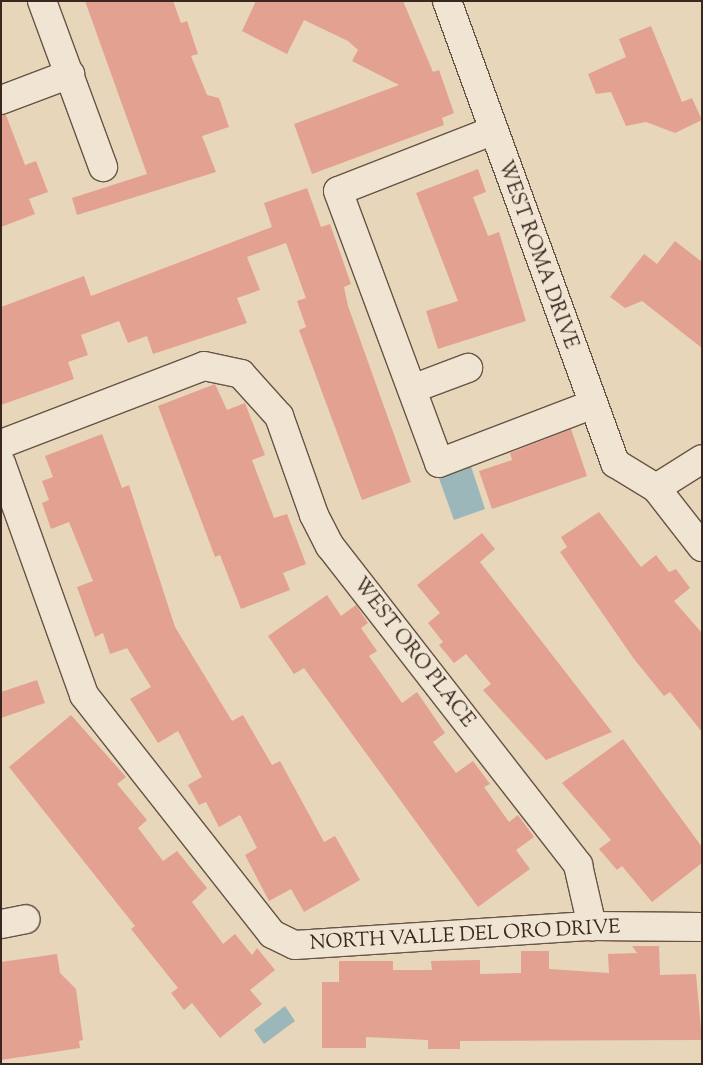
<!DOCTYPE html>
<style>
body{margin:0}
#map{position:relative;width:703px;height:1065px;overflow:hidden;background:#e8d6ba;font-family:"Sorts Mill Goudy",serif}
div>[style]{position:absolute}
.water>*{inset:0;background:#9bb7b9}
.building>*{inset:0;background:#e3a191}
.roads{filter:drop-shadow(1px 0 #665446) drop-shadow(-1px 0 #665446) drop-shadow(0 1px #665446) drop-shadow(0 -1px #665446)}
.minor>*{height:28px;margin:-14px;padding:0 14px;transform-origin:14px;border-radius:14px;background:#f0e4d2}
span{translate:-50% -50%;white-space:nowrap;text-align:center;line-height:1.15;-webkit-text-stroke:4.5px #f0e4d2;paint-order:stroke}
.street-label{font-size:20px;color:#3a2820}
.frame{position:absolute;inset:0;border:2px solid #3a2820;pointer-events:none}
</style>
<div id="map">
<div class="water">
<div style="clip-path:polygon(469px 460px,485px 509px,454px 520px,437px 473px)"></div>
<div style="clip-path:polygon(285px 1006px,295px 1021px,264px 1044px,254px 1030px)"></div>
</div>
<div class="building">
<div style="clip-path:polygon(85px 1px,173px 1px,181px 23px,187px 21px,198px 54px,191px 56px,207px 95px,219px 98px,229px 127px,202px 136px,216px 172px,77px 215px,72px 198px,147px 174px)"></div>
<div style="clip-path:polygon(256px 1px,403px 1px,433px 72px,439px 70px,454px 113px,442px 118px,444px 125px,312px 174px,294px 124px,399px 85px,352px 61px,358px 50px,348px 41px,304px 20px,287px 54px,242px 31px)"></div>
<div style="clip-path:polygon(651px 26px,682px 102px,692px 98px,702px 120px,675px 133px,646px 122px,626px 126px,611px 92px,596px 94px,588px 74px,626px 57px,619px 39px)"></div>
<div style="clip-path:polygon(1px 115px,6px 115px,25px 165px,36px 161px,48px 192px,29px 199px,35px 214px,1px 227px)"></div>
<div style="clip-path:polygon(478px 169px,486px 192px,473px 197px,488px 236px,499px 232px,526px 321px,438px 349px,426px 311px,458px 301px,416px 193px)"></div>
<div style="clip-path:polygon(307px 188px,321px 227px,330px 224px,351px 284px,344px 287px,348px 306px,411px 482px,362px 500px,299px 330px,306px 327px,297px 301px,306px 298px,286px 243px,247px 257px,260px 290px,237px 298px,247px 323px,153px 354px,147px 336px,128px 343px,119px 321px,81px 335px,88px 355px,68px 362px,74px 379px,1px 405px,1px 307px,84px 276px,91px 296px,272px 227px,264px 203px)"></div>
<div style="clip-path:polygon(675px 241px,702px 262px,702px 348px,642px 301px,625px 308px,610px 297px,644px 254px,657px 264px)"></div>
<div style="clip-path:polygon(215px 384px,227px 410px,245px 403px,265px 455px,252px 460px,274px 518px,287px 514px,306px 564px,283px 573px,290px 590px,241px 609px,220px 555px,215px 557px,158px 406px)"></div>
<div style="clip-path:polygon(571px 429px,587px 476px,492px 509px,479px 471px,512px 460px,510px 453px)"></div>
<div style="clip-path:polygon(102px 434px,122px 488px,129px 485px,175px 627px,232px 721px,243px 715px,272px 765px,280px 761px,324px 842px,335px 836px,360px 880px,304px 912px,291px 889px,269px 901px,245px 855px,257px 848px,240px 815px,219px 827px,206px 802px,199px 805px,188px 785px,202px 777px,178px 731px,158px 743px,130px 699px,151px 687px,127px 648px,110px 654px,103px 633px,95px 637px,77px 587px,93px 581px,69px 522px,51px 529px,42px 503px,49px 500px,42px 481px,53px 477px,45px 456px)"></div>
<div style="clip-path:polygon(599px 512px,641px 567px,656px 555px,669px 572px,676px 569px,690px 588px,674px 601px,702px 633px,702px 732px,670px 692px,664px 696px,634px 659px,560px 552px,567px 547px,561px 537px)"></div>
<div style="clip-path:polygon(482px 533px,495px 549px,480px 562px,612px 732px,546px 760px,483px 690px,491px 684px,466px 654px,454px 663px,439px 645px,443px 642px,428px 623px,440px 613px,417px 585px)"></div>
<div style="clip-path:polygon(327px 595px,341px 616px,356px 605px,368px 623px,361px 628px,377px 651px,369px 656px,402px 703px,417px 692px,445px 733px,433px 742px,456px 773px,473px 761px,490px 784px,484px 787px,509px 822px,518px 815px,534px 837px,516px 850px,530px 869px,478px 907px,304px 668px,294px 674px,268px 636px)"></div>
<div style="clip-path:polygon(37px 680px,45px 703px,1px 718px,1px 692px)"></div>
<div style="clip-path:polygon(71px 715px,126px 777px,117px 784px,147px 820px,138px 828px,163px 861px,177px 851px,207px 888px,192px 902px,223px 944px,235px 934px,252px 955px,257px 948px,275px 970px,250px 990px,262px 1004px,220px 1038px,192px 1003px,184px 1010px,171px 993px,178px 988px,131px 929px,135px 926px,9px 767px)"></div>
<div style="clip-path:polygon(623px 739px,702px 847px,702px 863px,652px 902px,622px 866px,617px 870px,599px 849px,611px 840px,562px 783px)"></div>
<div style="clip-path:polygon(632px 946px,659px 946px,660px 975px,696px 974px,702px 1040px,460px 1041px,460px 1049px,428px 1049px,428px 1040px,366px 1037px,366px 1048px,322px 1048px,322px 982px,339px 982px,339px 961px,393px 961px,393px 970px,432px 970px,431px 961px,480px 960px,480px 974px,521px 973px,521px 951px,549px 951px,549px 969px,609px 973px,608px 954px,637px 953px)"></div>
<div style="clip-path:polygon(57px 954px,60px 973px,76px 989px,83px 1040px,79px 1041px,80px 1048px,1px 1060px,1px 962px)"></div>
</div>
<div class="roads">
<div class="minor">
<div style="left:42px;top:1px;width:177px;rotate:69.8deg"></div>
<div style="left:447px;top:1px;width:492px;rotate:70deg"></div>
<div style="left:615px;top:463px;width:48px;rotate:31.4deg"></div>
<div style="left:656px;top:488px;width:75px;rotate:52.1deg"></div>
<div style="left:1px;top:100px;width:74px;rotate:-20.6deg"></div>
<div style="left:492px;top:131px;width:165px;rotate:158.7deg"></div>
<div style="left:338px;top:191px;width:290px;rotate:69.6deg"></div>
<div style="left:439px;top:463px;width:163px;rotate:-20.9deg"></div>
<div style="left:412px;top:389px;width:60px;rotate:-20.6deg"></div>
<div style="left:1px;top:444px;width:217px;rotate:-21deg"></div>
<div style="left:204px;top:366px;width:38px;rotate:12deg"></div>
<div style="left:241px;top:374px;width:57px;rotate:47.9deg"></div>
<div style="left:279px;top:416px;width:105px;rotate:70.5deg"></div>
<div style="left:314px;top:515px;width:35px;rotate:63deg"></div>
<div style="left:330px;top:546px;width:404px;rotate:52.1deg"></div>
<div style="left:578px;top:865px;width:63px;rotate:77.1deg"></div>
<div style="left:1px;top:463px;width:246px;rotate:70.3deg"></div>
<div style="left:84px;top:695px;width:304px;rotate:51.8deg"></div>
<div style="left:272px;top:934px;width:25px;rotate:26deg"></div>
<div style="left:295px;top:945px;width:298px;rotate:-3.7deg"></div>
<div style="left:592px;top:926px;width:110px;rotate:0.5deg"></div>
<div style="left:656px;top:488px;width:54px;rotate:-32.2deg"></div>
<div style="left:1px;top:924px;width:25px;rotate:-11deg"></div>
</div>
</div>
<div class="street-label">
<span style="left:537px;top:255px;rotate:70deg">WEST ROMA DRIVE</span>
<span style="left:413px;top:653px;rotate:52deg">WEST ORO PLACE</span>
<span style="left:465px;top:936px;rotate:-3deg">NORTH VALLE DEL ORO DRIVE</span>
</div>
<div class="frame"></div>
</div>
